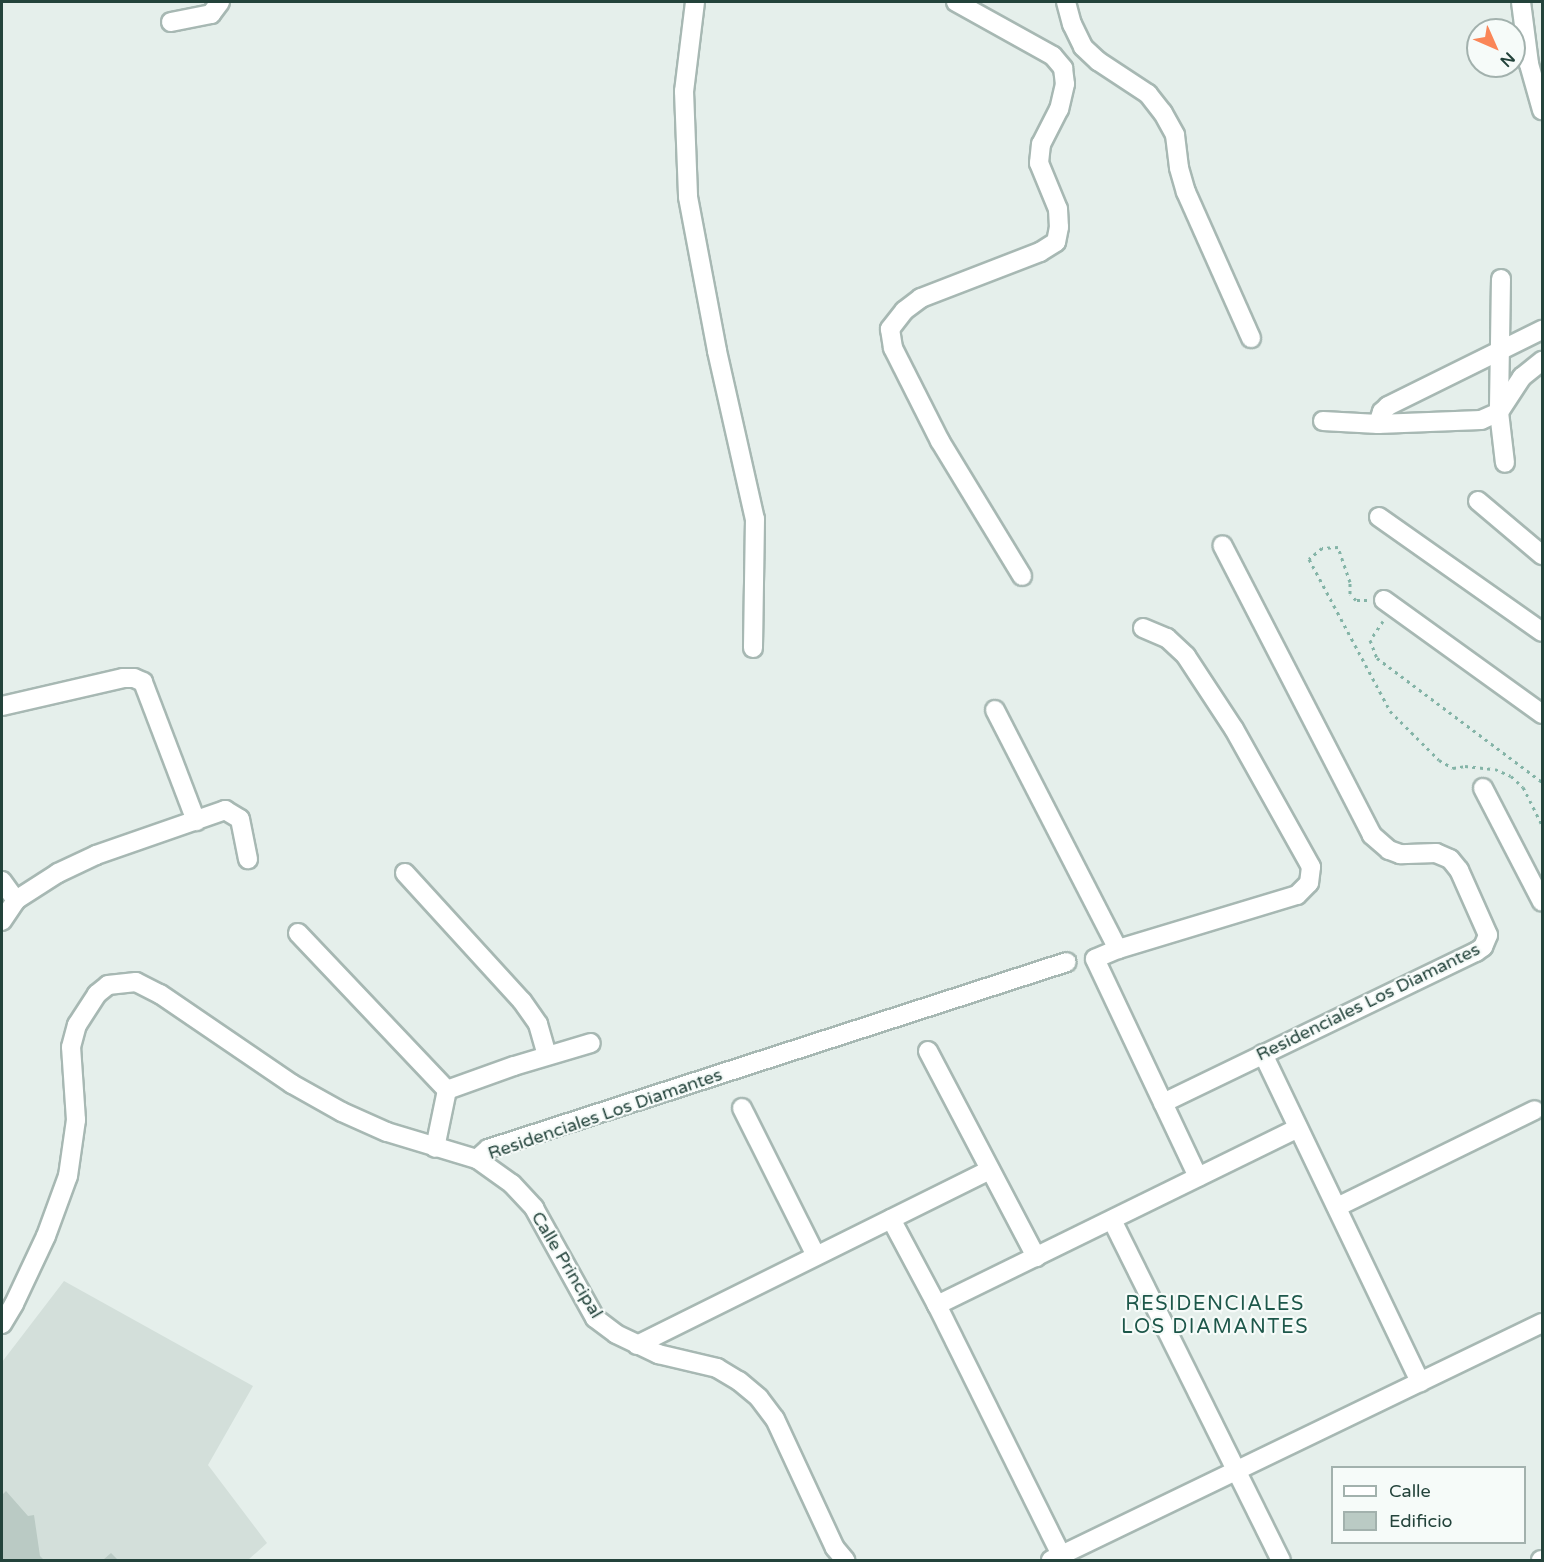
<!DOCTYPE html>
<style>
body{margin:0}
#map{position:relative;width:1544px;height:1562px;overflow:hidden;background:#e5efeb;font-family:"Varela Round",sans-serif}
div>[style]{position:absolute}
.built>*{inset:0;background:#d3dfda}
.building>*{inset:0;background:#bacac4}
.path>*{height:3px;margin-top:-1.5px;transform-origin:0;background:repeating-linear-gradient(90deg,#84b4a7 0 3px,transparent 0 7.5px)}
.roads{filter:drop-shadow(2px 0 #a7b8b3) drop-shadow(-2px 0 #a7b8b3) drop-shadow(0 2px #a7b8b3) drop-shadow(0 -2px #a7b8b3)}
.minor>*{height:18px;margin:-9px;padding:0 9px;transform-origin:9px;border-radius:9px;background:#fff}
span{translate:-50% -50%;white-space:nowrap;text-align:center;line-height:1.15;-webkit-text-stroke:4.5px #f6fbf9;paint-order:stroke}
.street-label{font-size:18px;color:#23433b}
.neighbourhood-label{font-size:20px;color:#1d574a;letter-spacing:1.5px}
.frame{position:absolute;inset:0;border:3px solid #23433b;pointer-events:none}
.legend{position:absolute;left:1331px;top:1466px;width:195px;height:78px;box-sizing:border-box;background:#f6fbf9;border:2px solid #a2b1ad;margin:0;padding:8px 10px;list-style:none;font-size:18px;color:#23433b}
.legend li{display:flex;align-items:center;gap:12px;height:30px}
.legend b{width:30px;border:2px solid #a2b1ad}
.north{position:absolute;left:1466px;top:18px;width:60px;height:60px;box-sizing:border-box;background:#f6fbf9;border:2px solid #a2b1ad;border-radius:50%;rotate:135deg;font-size:16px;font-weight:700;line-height:24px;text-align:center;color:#23433b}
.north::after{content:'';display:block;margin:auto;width:21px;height:27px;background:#fa8658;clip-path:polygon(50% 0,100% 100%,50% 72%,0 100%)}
</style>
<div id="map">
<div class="built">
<div style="clip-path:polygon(64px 1281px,253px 1386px,208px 1465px,267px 1543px,248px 1560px,2px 1560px,2px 1362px)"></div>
</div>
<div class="building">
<div style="clip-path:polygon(6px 1491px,28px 1516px,34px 1515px,40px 1556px,44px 1560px,2px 1560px,2px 1495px)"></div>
<div style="clip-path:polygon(111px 1553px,118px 1560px,103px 1560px)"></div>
</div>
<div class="path">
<div style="left:1367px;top:600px;width:11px;rotate:180deg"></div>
<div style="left:1356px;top:600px;width:8px;rotate:-135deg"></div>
<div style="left:1350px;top:594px;width:12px;rotate:-90deg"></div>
<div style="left:1350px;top:582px;width:37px;rotate:-109deg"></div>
<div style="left:1338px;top:547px;width:16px;rotate:176deg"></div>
<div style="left:1322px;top:548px;width:17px;rotate:140deg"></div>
<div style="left:1309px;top:559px;width:172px;rotate:61.9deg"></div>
<div style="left:1390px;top:711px;width:69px;rotate:45deg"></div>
<div style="left:1439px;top:760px;width:16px;rotate:30deg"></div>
<div style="left:1453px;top:768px;width:12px;rotate:-9deg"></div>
<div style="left:1465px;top:766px;width:30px;rotate:6deg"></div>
<div style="left:1495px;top:769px;width:17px;rotate:24deg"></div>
<div style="left:1511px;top:776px;width:16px;rotate:43deg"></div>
<div style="left:1523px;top:787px;width:42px;rotate:63.4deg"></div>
<div style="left:1383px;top:621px;width:23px;rotate:124deg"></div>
<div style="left:1370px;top:640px;width:19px;rotate:69deg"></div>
<div style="left:1377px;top:658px;width:206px;rotate:36.9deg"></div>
</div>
<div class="roads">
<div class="minor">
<div style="left:695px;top:2px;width:90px;rotate:97deg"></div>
<div style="left:684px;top:91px;width:106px;rotate:87.8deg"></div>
<div style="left:688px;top:197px;width:157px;rotate:79.3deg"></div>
<div style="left:717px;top:351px;width:172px;rotate:77.3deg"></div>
<div style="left:755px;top:519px;width:129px;rotate:90.9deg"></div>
<div style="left:956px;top:2px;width:111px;rotate:29.1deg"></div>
<div style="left:1053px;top:56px;width:16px;rotate:50deg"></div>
<div style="left:1063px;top:68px;width:16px;rotate:83deg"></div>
<div style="left:1065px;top:84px;width:26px;rotate:103deg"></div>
<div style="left:1059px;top:109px;width:39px;rotate:117deg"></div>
<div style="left:1041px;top:144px;width:19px;rotate:96deg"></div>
<div style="left:1039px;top:163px;width:50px;rotate:67.6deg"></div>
<div style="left:1058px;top:209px;width:18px;rotate:87deg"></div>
<div style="left:1059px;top:227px;width:15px;rotate:101deg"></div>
<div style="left:1056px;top:242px;width:19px;rotate:148deg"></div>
<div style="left:1040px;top:252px;width:128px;rotate:158.9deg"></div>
<div style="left:921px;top:298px;width:21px;rotate:143deg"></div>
<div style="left:904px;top:311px;width:23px;rotate:128deg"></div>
<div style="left:890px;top:329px;width:19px;rotate:81deg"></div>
<div style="left:893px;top:348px;width:104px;rotate:63.2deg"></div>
<div style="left:940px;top:441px;width:158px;rotate:58.7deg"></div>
<div style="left:1066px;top:2px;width:23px;rotate:75deg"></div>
<div style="left:1072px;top:24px;width:25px;rotate:64deg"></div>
<div style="left:1083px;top:47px;width:21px;rotate:43deg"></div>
<div style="left:1098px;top:61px;width:60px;rotate:33.4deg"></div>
<div style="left:1148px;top:94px;width:24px;rotate:52deg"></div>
<div style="left:1163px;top:113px;width:25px;rotate:61deg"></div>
<div style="left:1175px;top:135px;width:33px;rotate:83deg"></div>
<div style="left:1179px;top:168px;width:25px;rotate:74deg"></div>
<div style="left:1186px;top:192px;width:160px;rotate:66deg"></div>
<div style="left:1521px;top:2px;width:63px;rotate:82.6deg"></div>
<div style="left:1529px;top:64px;width:48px;rotate:74.2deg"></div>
<div style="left:171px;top:22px;width:41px;rotate:-11.3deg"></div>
<div style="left:211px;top:14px;width:15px;rotate:-53deg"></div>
<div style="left:1501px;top:279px;width:133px;rotate:90.9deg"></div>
<div style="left:1499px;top:412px;width:51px;rotate:83.3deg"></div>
<div style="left:1323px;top:421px;width:55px;rotate:3.1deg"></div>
<div style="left:1378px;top:424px;width:103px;rotate:-2.2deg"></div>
<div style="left:1481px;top:420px;width:20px;rotate:-24deg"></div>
<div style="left:1499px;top:412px;width:42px;rotate:-56.7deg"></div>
<div style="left:1522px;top:377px;width:26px;rotate:-39deg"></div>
<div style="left:1378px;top:424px;width:13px;rotate:-72deg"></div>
<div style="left:1382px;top:412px;width:8px;rotate:-45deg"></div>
<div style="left:1388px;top:406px;width:172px;rotate:-26.3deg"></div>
<div style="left:1478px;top:501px;width:84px;rotate:40.2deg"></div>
<div style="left:1379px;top:517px;width:199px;rotate:35.2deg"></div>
<div style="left:1384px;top:600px;width:195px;rotate:35.8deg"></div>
<div style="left:1143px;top:628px;width:26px;rotate:23deg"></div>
<div style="left:1167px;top:638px;width:26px;rotate:43deg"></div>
<div style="left:1186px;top:656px;width:87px;rotate:56.7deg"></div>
<div style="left:1234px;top:729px;width:158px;rotate:60.8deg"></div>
<div style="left:1311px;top:867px;width:16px;rotate:97deg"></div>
<div style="left:1309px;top:883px;width:17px;rotate:135deg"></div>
<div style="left:1297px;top:895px;width:187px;rotate:163.2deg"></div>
<div style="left:1118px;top:949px;width:25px;rotate:157deg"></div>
<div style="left:1095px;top:959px;width:241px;rotate:64.7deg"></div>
<div style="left:2px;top:706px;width:124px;rotate:-13deg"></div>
<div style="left:123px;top:678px;width:11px"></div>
<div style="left:134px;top:678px;width:10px;rotate:24deg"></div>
<div style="left:143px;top:682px;width:149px;rotate:69.1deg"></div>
<div style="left:995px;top:710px;width:269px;rotate:62.8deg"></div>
<div style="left:1483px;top:788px;width:128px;rotate:62.6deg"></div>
<div style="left:405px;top:873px;width:173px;rotate:47.6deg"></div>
<div style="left:522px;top:1001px;width:28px;rotate:55deg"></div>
<div style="left:538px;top:1024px;width:32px;rotate:74deg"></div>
<div style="left:2px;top:881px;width:24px;rotate:54deg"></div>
<div style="left:2px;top:921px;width:25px;rotate:-56deg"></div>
<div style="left:16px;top:900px;width:50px;rotate:-32.7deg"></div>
<div style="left:58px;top:873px;width:42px;rotate:-25.3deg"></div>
<div style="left:96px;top:855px;width:137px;rotate:-19.2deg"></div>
<div style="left:225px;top:810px;width:17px;rotate:31deg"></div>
<div style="left:240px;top:819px;width:41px;rotate:78.7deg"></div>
<div style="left:298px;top:933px;width:216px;rotate:46.5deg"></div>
<div style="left:447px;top:1090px;width:59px;rotate:101.7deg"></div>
<div style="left:928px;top:1051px;width:233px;rotate:62.3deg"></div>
<div style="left:1263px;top:1054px;width:364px;rotate:64.4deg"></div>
<div style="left:447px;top:1090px;width:71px;rotate:-19.7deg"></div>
<div style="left:514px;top:1066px;width:80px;rotate:-16.6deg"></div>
<div style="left:1163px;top:1103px;width:348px;rotate:-25.8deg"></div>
<div style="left:1476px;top:952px;width:9px;rotate:-36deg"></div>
<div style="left:1483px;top:947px;width:13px;rotate:-67deg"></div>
<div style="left:1488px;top:935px;width:71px;rotate:-114deg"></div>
<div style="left:1459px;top:870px;width:14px;rotate:-129deg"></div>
<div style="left:1450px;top:859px;width:15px;rotate:-157deg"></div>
<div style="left:1436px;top:853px;width:36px;rotate:178deg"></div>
<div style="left:1400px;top:854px;width:12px;rotate:-160deg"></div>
<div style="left:1389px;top:850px;width:23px;rotate:-139deg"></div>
<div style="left:1372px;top:835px;width:326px;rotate:-117.3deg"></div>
<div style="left:742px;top:1108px;width:165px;rotate:63.4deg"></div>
<div style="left:477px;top:1159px;width:15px;rotate:-42deg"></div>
<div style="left:488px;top:1149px;width:608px;rotate:-17.9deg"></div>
<div style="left:1337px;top:1207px;width:220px;rotate:-26.1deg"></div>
<div style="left:891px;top:1219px;width:98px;rotate:61.9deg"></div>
<div style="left:937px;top:1305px;width:279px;rotate:63.6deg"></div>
<div style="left:1112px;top:1220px;width:380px;rotate:63.6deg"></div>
<div style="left:937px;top:1305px;width:402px;rotate:-26.1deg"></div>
<div style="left:2px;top:1324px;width:23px;rotate:-59deg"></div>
<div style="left:14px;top:1304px;width:75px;rotate:-64.8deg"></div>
<div style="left:46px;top:1236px;width:64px;rotate:-69.9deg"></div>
<div style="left:68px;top:1176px;width:57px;rotate:-81.9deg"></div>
<div style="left:76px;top:1120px;width:73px;rotate:-93.9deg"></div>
<div style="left:71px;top:1047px;width:23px;rotate:-75deg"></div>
<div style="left:77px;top:1025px;width:37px;rotate:-57deg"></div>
<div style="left:97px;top:994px;width:14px;rotate:-39deg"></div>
<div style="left:108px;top:985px;width:28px;rotate:-6deg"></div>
<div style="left:136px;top:982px;width:27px;rotate:27deg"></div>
<div style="left:160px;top:994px;width:160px;rotate:34.3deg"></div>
<div style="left:292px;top:1084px;width:57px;rotate:29.2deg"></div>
<div style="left:342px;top:1112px;width:49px;rotate:24deg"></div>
<div style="left:387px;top:1132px;width:94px;rotate:16.7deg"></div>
<div style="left:477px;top:1159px;width:43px;rotate:35.5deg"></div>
<div style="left:512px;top:1184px;width:33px;rotate:47deg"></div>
<div style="left:534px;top:1208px;width:126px;rotate:61deg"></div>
<div style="left:595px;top:1318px;width:26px;rotate:37deg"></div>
<div style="left:616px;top:1334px;width:47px;rotate:25.5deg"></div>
<div style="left:658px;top:1354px;width:61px;rotate:13.3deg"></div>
<div style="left:717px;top:1368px;width:26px;rotate:31deg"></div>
<div style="left:739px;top:1381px;width:26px;rotate:40deg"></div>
<div style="left:759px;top:1398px;width:26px;rotate:53deg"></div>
<div style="left:775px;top:1419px;width:142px;rotate:65.1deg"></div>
<div style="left:835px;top:1548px;width:16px;rotate:50deg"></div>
<div style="left:637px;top:1345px;width:394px;rotate:-26.4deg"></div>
<div style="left:1051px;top:1560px;width:545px;rotate:-25.77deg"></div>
<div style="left:1541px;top:1560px;width:1px"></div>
</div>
</div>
<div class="street-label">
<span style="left:1368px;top:1002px;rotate:-26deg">Residenciales Los Diamantes</span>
<span style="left:605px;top:1114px;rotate:-19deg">Residenciales Los Diamantes</span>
<span style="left:567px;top:1265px;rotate:59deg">Calle Principal</span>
</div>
<div class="neighbourhood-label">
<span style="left:1215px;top:1316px">RESIDENCIALES<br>LOS DIAMANTES</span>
</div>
<div class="frame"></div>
<ul class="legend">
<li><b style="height:8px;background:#fff"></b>Calle</li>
<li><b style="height:16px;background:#bacac4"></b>Edificio</li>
</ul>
<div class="north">N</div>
</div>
